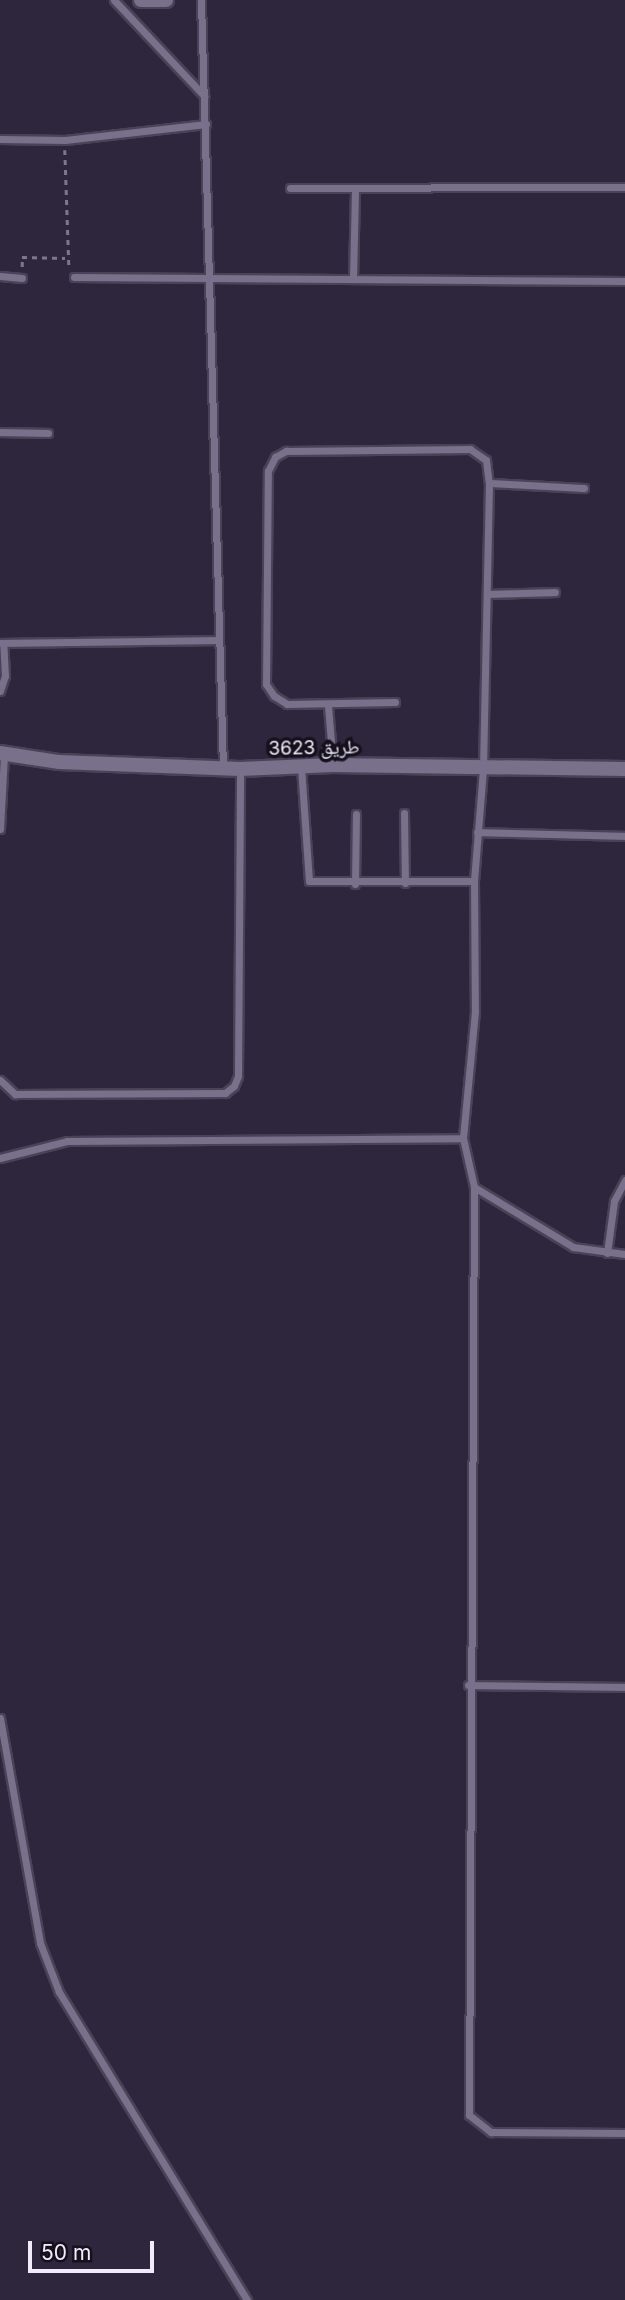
<!DOCTYPE html>
<meta charset="utf-8">
<style>
body{margin:0}
#map{position:relative;width:625px;height:2300px;overflow:hidden;background:#2e263d;font-family:Inter,"Noto Naskh Arabic",sans-serif}
div>[style]{position:absolute}
.path>*{height:2.5px;margin-top:-1.25px;transform-origin:0;background:repeating-linear-gradient(90deg,#7d778b 0 5px,transparent 0 10px)}
.roads{filter:drop-shadow(2px 0 #4a4357) drop-shadow(-2px 0 #4a4357) drop-shadow(0 2px #4a4357) drop-shadow(0 -2px #4a4357)}
.service>*{height:7px;margin:-3.5px;padding:0 3.5px;transform-origin:3.5px;border-radius:3.5px;background:#79708b}
.minor>*{height:14px;margin:-7px;padding:0 7px;transform-origin:7px;border-radius:7px;background:#79708b}
span{translate:-50% -50%;white-space:nowrap;text-align:center;line-height:1.15;-webkit-text-stroke:7px #15111c;paint-order:stroke}
.street-label{font-size:19px;color:#f0ecfb}
.scale{position:absolute;left:28px;top:2241px;width:126px;height:32px;box-sizing:border-box;border:4px solid #f0ecfb;border-top:0;padding-left:9px;font-size:21px;line-height:24px;white-space:nowrap;color:#f0ecfb;-webkit-text-stroke:5px #15111c;paint-order:stroke}
</style>
<div id="map">
<div class="path">
<div style="left:65px;top:150px;width:115px;rotate:88deg"></div>
<div style="left:22px;top:267px;width:10px;rotate:-90deg"></div>
<div style="left:22px;top:257px;width:43px;rotate:1.3deg"></div>
</div>
<div class="roads">
<div class="service">
<div style="left:114px;top:0;width:132px;rotate:46.8deg"></div>
<div style="left:201px;top:0;width:768px;rotate:88.36deg"></div>
<div style="left:0;top:139px;width:65px;rotate:0.9deg"></div>
<div style="left:65px;top:140px;width:142px;rotate:-6.5deg"></div>
<div style="left:290px;top:188px;width:335px;rotate:-0.2deg"></div>
<div style="left:0;top:276px;width:22px;rotate:5deg"></div>
<div style="left:74px;top:277px;width:551px;rotate:0.42deg"></div>
<div style="left:353px;top:279px;width:89px;rotate:-88.7deg"></div>
<div style="left:0;top:432px;width:48px;rotate:1.2deg"></div>
<div style="left:584px;top:488px;width:95px;rotate:-177deg"></div>
<div style="left:489px;top:483px;width:286px;rotate:91.2deg"></div>
<div style="left:483px;top:769px;width:112px;rotate:94.6deg"></div>
<div style="left:474px;top:881px;width:130px;rotate:89.6deg"></div>
<div style="left:475px;top:1011px;width:128px;rotate:95.4deg"></div>
<div style="left:463px;top:1138px;width:50px;rotate:77.3deg"></div>
<div style="left:474px;top:1187px;width:116px;rotate:31.2deg"></div>
<div style="left:573px;top:1247px;width:52px;rotate:7.7deg"></div>
<div style="left:489px;top:594px;width:66px;rotate:-1.7deg"></div>
<div style="left:0;top:643px;width:219px;rotate:-0.8deg"></div>
<div style="left:0;top:691px;width:16px;rotate:-72deg"></div>
<div style="left:5px;top:676px;width:33px;rotate:-93deg"></div>
<div style="left:395px;top:702px;width:108px;rotate:178.9deg"></div>
<div style="left:287px;top:704px;width:15px;rotate:-148deg"></div>
<div style="left:274px;top:696px;width:14px;rotate:-124deg"></div>
<div style="left:266px;top:684px;width:213px;rotate:-89.5deg"></div>
<div style="left:268px;top:471px;width:16px;rotate:-63deg"></div>
<div style="left:275px;top:457px;width:13px;rotate:-29deg"></div>
<div style="left:286px;top:451px;width:184px;rotate:-0.6deg"></div>
<div style="left:470px;top:449px;width:19px;rotate:35deg"></div>
<div style="left:486px;top:460px;width:23px;rotate:83deg"></div>
<div style="left:328px;top:706px;width:59px;rotate:85.2deg"></div>
<div style="left:301px;top:767px;width:114px;rotate:86deg"></div>
<div style="left:309px;top:881px;width:165px"></div>
<div style="left:404px;top:813px;width:70px;rotate:89.2deg"></div>
<div style="left:0;top:829px;width:74px;rotate:-86.9deg"></div>
<div style="left:477px;top:832px;width:148px;rotate:1.5deg"></div>
<div style="left:355px;top:884px;width:70px;rotate:-89.2deg"></div>
<div style="left:0;top:1080px;width:21px;rotate:43deg"></div>
<div style="left:15px;top:1094px;width:210px;rotate:-0.3deg"></div>
<div style="left:225px;top:1093px;width:11px;rotate:-38deg"></div>
<div style="left:234px;top:1086px;width:11px;rotate:-68deg"></div>
<div style="left:238px;top:1076px;width:307px;rotate:-89.6deg"></div>
<div style="left:0;top:1158px;width:69px;rotate:-14.2deg"></div>
<div style="left:67px;top:1141px;width:396px;rotate:-0.4deg"></div>
<div style="left:474px;top:1187px;width:928px;rotate:90.31deg"></div>
<div style="left:469px;top:2115px;width:28px;rotate:38deg"></div>
<div style="left:491px;top:2132px;width:134px;rotate:0.4deg"></div>
<div style="left:607px;top:1253px;width:52px;rotate:-82.3deg"></div>
<div style="left:614px;top:1201px;width:24px;rotate:-62deg"></div>
<div style="left:468px;top:1685px;width:157px;rotate:0.7deg"></div>
<div style="left:0;top:1718px;width:229px;rotate:79.9deg"></div>
<div style="left:40px;top:1943px;width:53px;rotate:68.8deg"></div>
<div style="left:59px;top:1992px;width:361px;rotate:58.6deg"></div>
</div>
<div class="minor">
<div style="left:141px;top:0;width:25px"></div>
<div style="left:0;top:753px;width:60px;rotate:8.7deg"></div>
<div style="left:59px;top:762px;width:181px;rotate:2.2deg"></div>
<div style="left:240px;top:769px;width:93px;rotate:-2.5deg"></div>
<div style="left:333px;top:765px;width:292px;rotate:0.8deg"></div>
</div>
</div>
<div class="street-label">
<span style="left:314px;top:748px;rotate:-1deg">طريق 3623</span>
</div>
<div class="scale">50 m</div>
</div>
